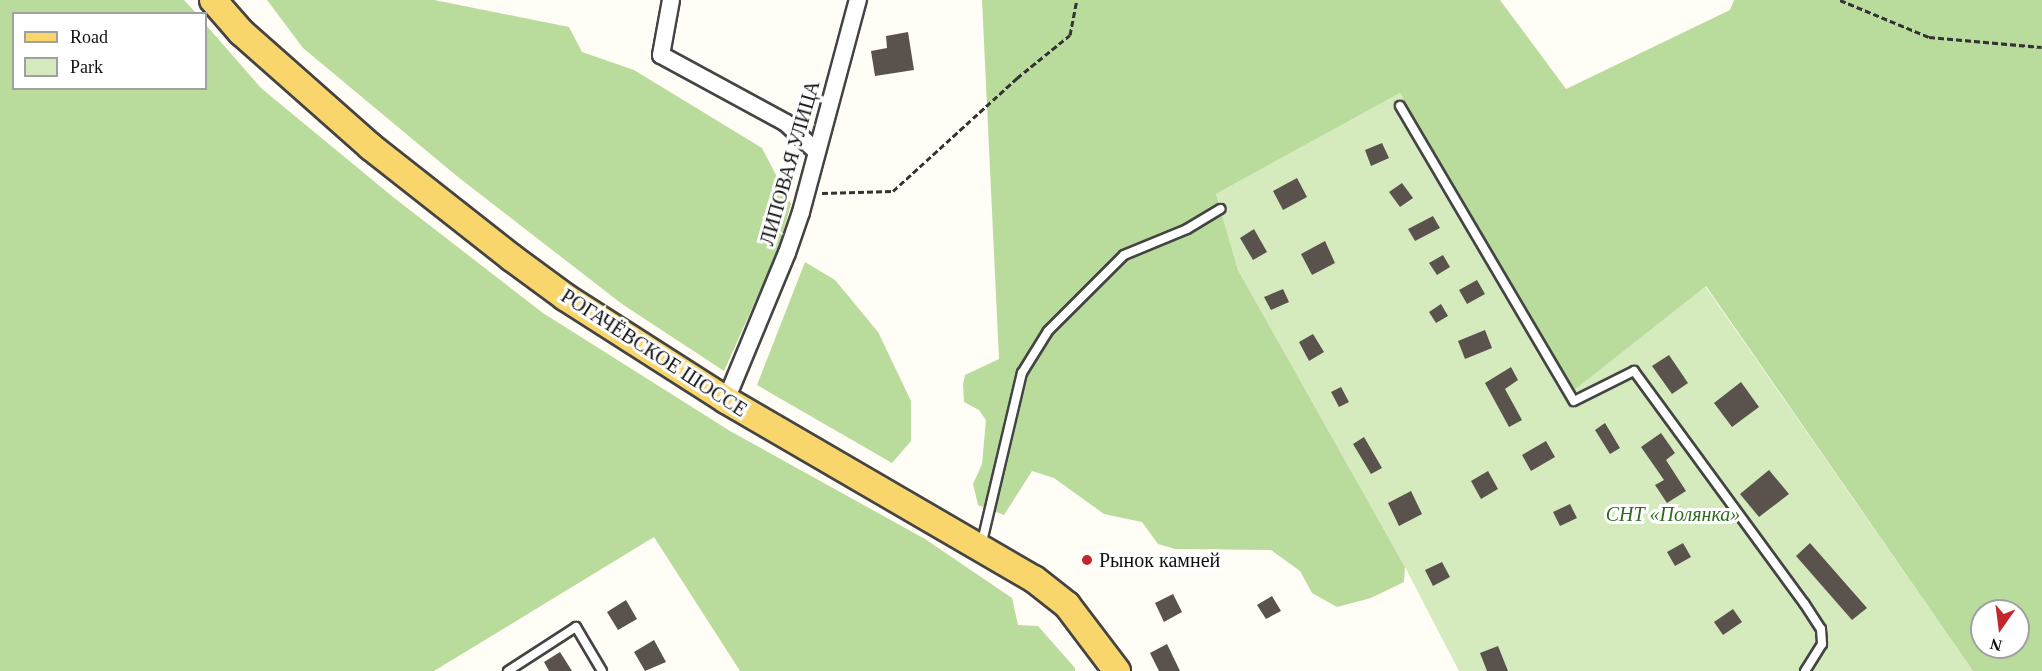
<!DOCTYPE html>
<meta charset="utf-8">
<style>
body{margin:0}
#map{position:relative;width:2042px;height:671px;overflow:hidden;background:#fffdf5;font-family:"Times New Roman",serif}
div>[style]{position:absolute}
.green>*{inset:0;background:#d5ebbd}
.forest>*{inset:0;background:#b9dc9c}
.building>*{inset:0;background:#5a524d}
.path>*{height:3px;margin-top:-1.5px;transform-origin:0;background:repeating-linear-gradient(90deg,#333 0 6px,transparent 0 9px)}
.roads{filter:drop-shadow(2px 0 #444) drop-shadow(-2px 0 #444) drop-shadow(0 2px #444) drop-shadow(0 -2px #444)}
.lane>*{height:8px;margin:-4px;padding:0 4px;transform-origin:4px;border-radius:4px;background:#fff}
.street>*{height:16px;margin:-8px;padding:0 8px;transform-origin:8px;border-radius:8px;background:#fff}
.primary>*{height:26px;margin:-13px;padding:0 13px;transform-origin:13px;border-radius:13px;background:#f9d66b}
.dots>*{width:16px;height:16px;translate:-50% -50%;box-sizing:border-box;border:3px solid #fff;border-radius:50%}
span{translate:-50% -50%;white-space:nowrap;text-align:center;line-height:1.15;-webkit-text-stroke:6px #fff;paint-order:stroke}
.street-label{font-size:20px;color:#111}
.park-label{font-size:20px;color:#2f6b1f;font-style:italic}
.poi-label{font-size:20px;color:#111}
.left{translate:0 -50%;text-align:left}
.legend{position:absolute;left:12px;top:12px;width:195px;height:78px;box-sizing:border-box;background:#fff;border:2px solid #a0a0a0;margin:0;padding:8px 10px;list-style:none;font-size:18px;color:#111}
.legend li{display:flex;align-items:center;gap:12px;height:30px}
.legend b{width:30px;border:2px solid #a0a0a0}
.north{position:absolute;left:1970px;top:599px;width:60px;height:60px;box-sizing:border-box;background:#fff;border:2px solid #a0a0a0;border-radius:50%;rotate:194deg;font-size:16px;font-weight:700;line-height:24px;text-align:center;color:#111}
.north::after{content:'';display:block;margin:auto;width:21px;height:27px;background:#c4262e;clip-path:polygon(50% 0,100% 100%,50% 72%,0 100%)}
</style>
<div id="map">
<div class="green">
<div style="clip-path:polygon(1400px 93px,1573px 391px,1705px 286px,1973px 671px,1459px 671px,1405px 567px,1238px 270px,1216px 194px)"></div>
</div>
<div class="forest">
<div style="clip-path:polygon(0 0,184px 0,196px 13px,14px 14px,14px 88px,206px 88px,206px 25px,261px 88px,393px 197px,543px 313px,730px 431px,925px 539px,1012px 598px,1018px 625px,1038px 626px,1075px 668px,1075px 671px,740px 671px,654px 537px,434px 671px,0 671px)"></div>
<div style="clip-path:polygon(267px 0,434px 0,569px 27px,582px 52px,634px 70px,762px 148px,791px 204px,778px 251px,724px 371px,622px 304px,458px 177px,303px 48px)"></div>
<div style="clip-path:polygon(evenodd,982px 0,1500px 0,1566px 89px,1730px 10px,1734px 0,2042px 0,2042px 671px,1973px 671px,1706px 286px,1573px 391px,1400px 93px,1216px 194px,1238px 270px,1405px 567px,1404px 582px,1371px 598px,1337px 607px,1312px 593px,1300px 571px,1271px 550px,1175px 549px,1158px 544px,1142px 522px,1104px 514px,1054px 478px,1032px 471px,1004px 515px,978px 505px,973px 484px,982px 464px,986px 420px,979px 410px,964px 402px,963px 384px,965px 375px,999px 359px,982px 0,1982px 611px,2018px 611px,2018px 647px,1982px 647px,1982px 611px)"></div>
<div style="clip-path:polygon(805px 262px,835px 280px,878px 332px,911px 401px,911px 441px,892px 463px,757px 385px)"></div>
</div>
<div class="building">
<div style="clip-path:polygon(908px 32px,914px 70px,875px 76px,871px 51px,887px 48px,886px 36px)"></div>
<div style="clip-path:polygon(1382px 143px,1389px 158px,1371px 166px,1365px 150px)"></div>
<div style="clip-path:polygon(1297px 178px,1307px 197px,1283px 210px,1273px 191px)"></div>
<div style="clip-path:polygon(1402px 183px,1413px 198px,1400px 207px,1389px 192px)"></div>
<div style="clip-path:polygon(1433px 216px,1440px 228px,1415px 241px,1408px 229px)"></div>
<div style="clip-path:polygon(1254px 229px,1267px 252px,1253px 260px,1240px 238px)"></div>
<div style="clip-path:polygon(1325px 241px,1335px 263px,1312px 275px,1301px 254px)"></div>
<div style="clip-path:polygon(1443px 255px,1450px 267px,1437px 275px,1429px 263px)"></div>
<div style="clip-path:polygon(1477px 280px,1485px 294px,1467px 304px,1459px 290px)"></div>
<div style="clip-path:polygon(1283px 289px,1289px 302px,1271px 310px,1264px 297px)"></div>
<div style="clip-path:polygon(1441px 304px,1448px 316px,1436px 323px,1429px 312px)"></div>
<div style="clip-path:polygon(1485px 330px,1492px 348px,1465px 359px,1458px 341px)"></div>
<div style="clip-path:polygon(1313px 334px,1324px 352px,1309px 361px,1299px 342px)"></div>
<div style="clip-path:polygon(1669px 355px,1688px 383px,1672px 394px,1652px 366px)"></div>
<div style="clip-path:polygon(1511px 367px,1518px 380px,1505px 389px,1522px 420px,1509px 427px,1485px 383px)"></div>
<div style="clip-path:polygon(1741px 382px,1759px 407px,1732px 427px,1714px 403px)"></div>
<div style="clip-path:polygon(1341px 387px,1349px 402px,1339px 407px,1331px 392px)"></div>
<div style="clip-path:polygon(1605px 423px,1620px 448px,1610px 454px,1595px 430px)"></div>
<div style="clip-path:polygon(1661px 433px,1675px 453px,1666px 460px,1686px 491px,1667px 503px,1655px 485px,1664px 480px,1641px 447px)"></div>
<div style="clip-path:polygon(1364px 437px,1382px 468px,1371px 474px,1353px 444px)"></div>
<div style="clip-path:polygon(1546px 441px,1555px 457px,1531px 471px,1522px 455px)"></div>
<div style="clip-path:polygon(1769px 470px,1789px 494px,1759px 517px,1740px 494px)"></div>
<div style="clip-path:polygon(1488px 471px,1498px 489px,1481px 499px,1471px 481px)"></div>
<div style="clip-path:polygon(1411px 491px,1422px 514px,1399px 526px,1388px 503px)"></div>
<div style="clip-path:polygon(1570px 504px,1577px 518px,1560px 526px,1553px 512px)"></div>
<div style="clip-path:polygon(1683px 543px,1691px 557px,1675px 566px,1667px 552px)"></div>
<div style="clip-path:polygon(1810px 543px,1867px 608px,1852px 620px,1796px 556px)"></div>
<div style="clip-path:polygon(1442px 562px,1450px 577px,1433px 586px,1425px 570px)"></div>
<div style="clip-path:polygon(1173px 594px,1182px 612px,1164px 622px,1155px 603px)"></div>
<div style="clip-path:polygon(1272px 596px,1281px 611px,1266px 619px,1257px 605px)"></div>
<div style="clip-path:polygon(626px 600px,637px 619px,618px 630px,607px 612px)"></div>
<div style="clip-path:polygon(1733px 609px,1742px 622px,1723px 635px,1714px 622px)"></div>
<div style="clip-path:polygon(654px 640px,666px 662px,645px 671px,634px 652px)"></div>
<div style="clip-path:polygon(1167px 644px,1180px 671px,1159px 671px,1150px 653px)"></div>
<div style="clip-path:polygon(1498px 646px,1508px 671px,1487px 671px,1480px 653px)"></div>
<div style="clip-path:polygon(560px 652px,572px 671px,549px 671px,544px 662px)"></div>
</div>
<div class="path">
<div style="left:1840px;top:0;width:96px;rotate:22.6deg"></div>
<div style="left:1929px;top:37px;width:113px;rotate:5.1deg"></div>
<div style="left:822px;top:193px;width:71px;rotate:-1.6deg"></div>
<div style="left:893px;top:191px;width:168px;rotate:-42.3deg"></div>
<div style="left:1017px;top:78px;width:68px;rotate:-39.1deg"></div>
<div style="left:1070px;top:35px;width:36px;rotate:-79deg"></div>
</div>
<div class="roads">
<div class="lane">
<div style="left:1400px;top:106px;width:342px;rotate:59.5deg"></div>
<div style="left:1574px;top:401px;width:67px;rotate:-26.6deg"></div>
<div style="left:1634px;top:371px;width:288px;rotate:53.8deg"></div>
<div style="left:1804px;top:603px;width:31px;rotate:57deg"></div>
<div style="left:1821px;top:629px;width:15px;rotate:86deg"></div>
<div style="left:1822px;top:644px;width:32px;rotate:122deg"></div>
<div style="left:981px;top:546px;width:178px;rotate:-76.7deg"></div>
<div style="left:1022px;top:373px;width:49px;rotate:-58.2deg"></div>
<div style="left:1048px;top:331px;width:107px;rotate:-45deg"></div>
<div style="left:1124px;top:255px;width:68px;rotate:-22.4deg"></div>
<div style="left:1187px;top:229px;width:39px;rotate:-31deg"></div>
<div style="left:508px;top:671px;width:81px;rotate:-32.9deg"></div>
<div style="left:576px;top:627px;width:51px;rotate:59.4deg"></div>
</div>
<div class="street">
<div style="left:671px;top:0;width:56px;rotate:100.3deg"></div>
<div style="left:661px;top:55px;width:142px;rotate:28.5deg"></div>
<div style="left:786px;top:123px;width:40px;rotate:43deg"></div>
<div style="left:726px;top:400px;width:159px;rotate:-67.5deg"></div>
<div style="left:787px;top:253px;width:43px;rotate:-71.1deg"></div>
<div style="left:801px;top:212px;width:220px;rotate:-75deg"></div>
</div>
<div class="primary">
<div style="left:213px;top:0;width:43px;rotate:48.8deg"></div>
<div style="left:241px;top:32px;width:174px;rotate:41.5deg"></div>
<div style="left:371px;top:147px;width:179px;rotate:38.2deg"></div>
<div style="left:512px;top:258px;width:66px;rotate:36.3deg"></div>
<div style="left:565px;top:297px;width:191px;rotate:32.6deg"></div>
<div style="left:726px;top:400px;width:356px;rotate:30.2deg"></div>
<div style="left:1034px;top:579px;width:42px;rotate:38.2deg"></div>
<div style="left:1067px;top:605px;width:83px;rotate:52.9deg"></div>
</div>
</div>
<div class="dots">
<div style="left:1087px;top:560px;background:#c4262e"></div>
</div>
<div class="street-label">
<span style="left:790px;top:163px;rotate:-74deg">ЛИПОВАЯ УЛИЦА</span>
<span style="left:654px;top:353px;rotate:33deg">РОГАЧЁВСКОЕ ШОССЕ</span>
</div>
<div class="park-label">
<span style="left:1673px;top:514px">СНТ «Полянка»</span>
</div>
<div class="poi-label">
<span class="left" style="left:1099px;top:560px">Рынок камней</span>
</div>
<ul class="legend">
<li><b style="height:8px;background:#f9d66b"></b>Road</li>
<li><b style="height:16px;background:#d5ebbd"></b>Park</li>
</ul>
<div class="north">N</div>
</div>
